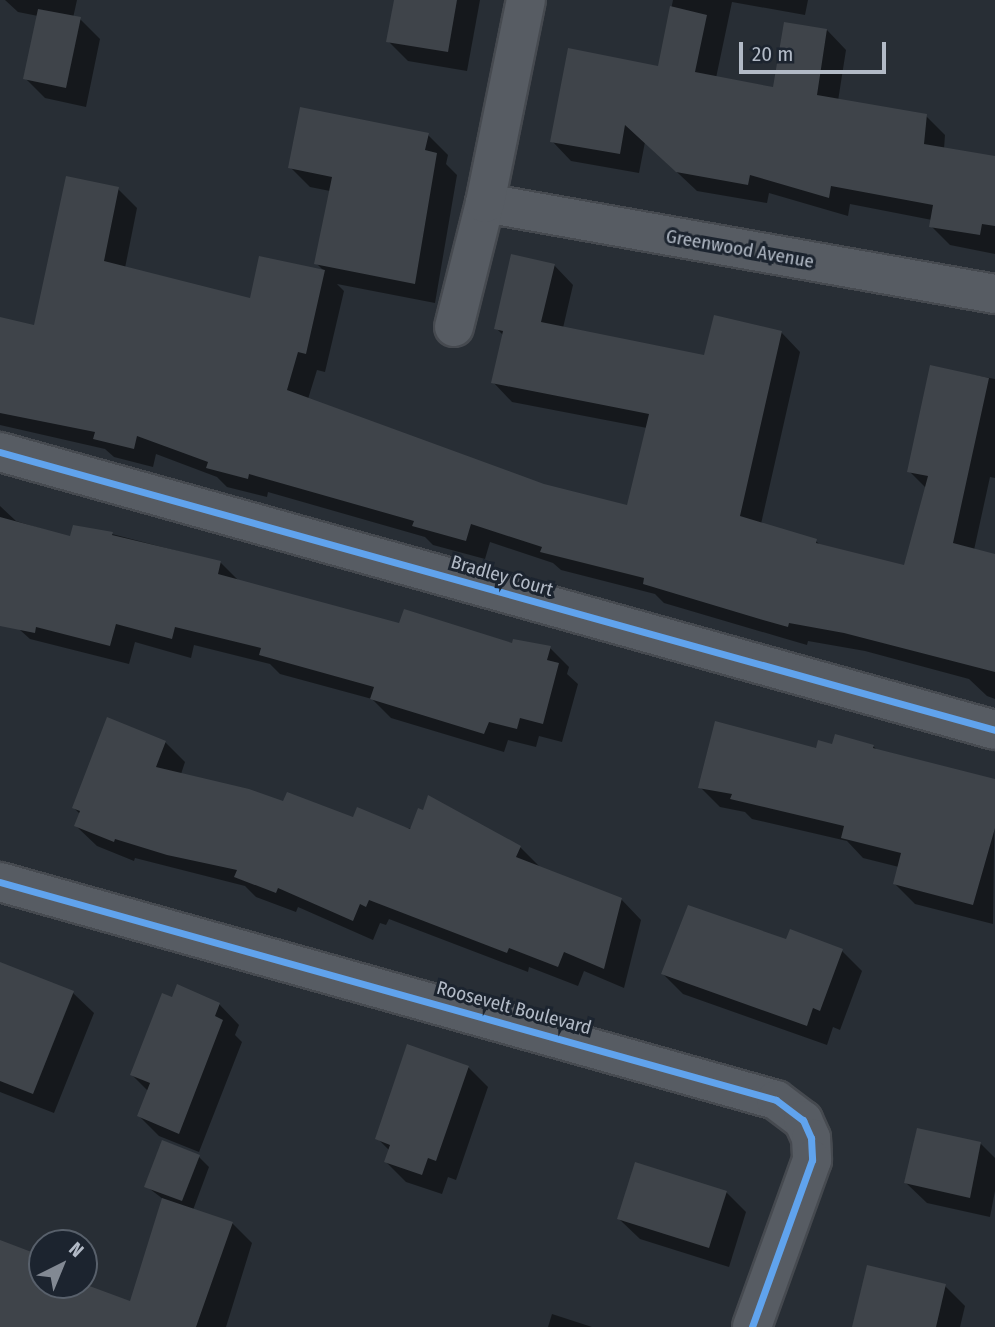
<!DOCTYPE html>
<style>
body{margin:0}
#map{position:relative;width:995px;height:1327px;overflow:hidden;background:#282e35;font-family:"Fira Sans Condensed",sans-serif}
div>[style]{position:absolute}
.shadow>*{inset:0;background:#0007}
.building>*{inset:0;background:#3f444a}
.roads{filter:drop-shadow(2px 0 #464a50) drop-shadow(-2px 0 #464a50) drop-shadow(0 2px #464a50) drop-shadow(0 -2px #464a50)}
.minor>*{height:38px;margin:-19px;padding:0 19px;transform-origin:19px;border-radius:19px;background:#575c63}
.cycleway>*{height:7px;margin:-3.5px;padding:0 3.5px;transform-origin:3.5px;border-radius:3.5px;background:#60a3ed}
span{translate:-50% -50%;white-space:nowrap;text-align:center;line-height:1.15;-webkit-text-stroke:6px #1c242f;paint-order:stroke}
.street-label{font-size:19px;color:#b2bac6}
.north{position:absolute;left:28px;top:1229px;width:70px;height:70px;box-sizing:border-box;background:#1c242f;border:2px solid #58606b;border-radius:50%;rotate:43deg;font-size:19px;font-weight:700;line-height:28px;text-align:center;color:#b2bac6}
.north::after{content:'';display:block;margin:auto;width:24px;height:32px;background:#828993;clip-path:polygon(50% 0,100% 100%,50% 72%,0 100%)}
.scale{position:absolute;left:739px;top:42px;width:147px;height:32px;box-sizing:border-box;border:4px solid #b2bac6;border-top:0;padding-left:9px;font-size:21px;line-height:24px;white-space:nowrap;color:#b2bac6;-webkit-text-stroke:5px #1c242f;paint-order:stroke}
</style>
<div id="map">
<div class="shadow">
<div style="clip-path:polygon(5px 0,77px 0,73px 18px,80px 19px,100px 39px,86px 107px,45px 98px,25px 78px,38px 16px,18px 12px)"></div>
<div style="clip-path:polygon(395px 0,480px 0,467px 71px,408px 61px,388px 41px)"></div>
<div style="clip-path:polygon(673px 0,808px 0,805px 15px,732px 2px,716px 78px,775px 89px,827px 30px,846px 50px,838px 101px,926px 116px,945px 135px,944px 149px,995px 158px,995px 254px,950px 245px,931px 226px,932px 220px,850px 204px,848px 216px,769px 193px,767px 203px,697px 191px,645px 142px,639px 173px,571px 161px,552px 141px,659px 68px)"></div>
<div style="clip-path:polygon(428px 135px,448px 155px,446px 164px,457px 175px,435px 303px,337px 284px,344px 291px,325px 372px,317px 370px,308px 399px,543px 486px,628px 508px,647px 428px,512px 402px,493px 382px,504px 336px,496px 328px,554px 265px,573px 285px,563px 328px,706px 357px,781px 332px,800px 352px,761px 524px,816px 541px,822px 547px,905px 567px,926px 488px,909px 471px,931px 367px,995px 379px,995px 478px,990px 477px,974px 550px,995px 555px,995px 699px,987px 696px,969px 679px,865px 651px,808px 641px,807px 645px,783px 638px,664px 603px,655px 594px,561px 570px,553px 563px,490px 542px,485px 559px,433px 545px,425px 537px,268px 492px,267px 497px,227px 487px,217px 477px,156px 454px,153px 467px,114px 457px,105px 449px,0 425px,0 327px,36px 328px,118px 189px,137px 208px,125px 268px,252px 300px,324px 271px,316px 263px,330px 191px,310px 187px,290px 167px)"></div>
<div style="clip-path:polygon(0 506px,16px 521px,71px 538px,112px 534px,220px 562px,239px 581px,401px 625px,513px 645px,550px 648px,569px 667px,567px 674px,578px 684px,562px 742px,539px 736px,536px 747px,508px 740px,504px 752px,391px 718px,372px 699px,280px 674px,270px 664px,194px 645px,191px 658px,135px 642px,129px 664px,30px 639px,0 612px)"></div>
<div style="clip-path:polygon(165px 742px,185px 762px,181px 774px,284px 804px,354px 819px,520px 847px,540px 867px,621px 899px,641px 920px,624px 988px,584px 971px,578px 986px,529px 967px,528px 972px,389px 919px,386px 925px,380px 923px,373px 940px,298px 907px,296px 912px,256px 897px,245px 886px,135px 858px,134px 861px,97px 846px,76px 826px,81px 815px,74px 808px)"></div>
<div style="clip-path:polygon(834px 746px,873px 746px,878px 751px,995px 780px,993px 924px,915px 904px,895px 884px,899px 867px,863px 858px,847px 841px,752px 819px,745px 812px,720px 807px,700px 787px)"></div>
<div style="clip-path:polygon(787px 941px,842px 951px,862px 971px,840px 1030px,833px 1027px,827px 1045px,683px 994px,663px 974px)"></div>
<div style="clip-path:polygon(0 963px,73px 993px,94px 1013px,54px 1113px,0 1092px)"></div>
<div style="clip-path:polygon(173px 999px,219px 1004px,239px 1025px,235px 1035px,242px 1042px,199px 1152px,159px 1136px,139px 1116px,149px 1092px,132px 1075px)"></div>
<div style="clip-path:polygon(468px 1067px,488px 1087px,456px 1180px,448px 1177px,442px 1194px,406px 1182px,386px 1162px,390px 1151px,377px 1138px)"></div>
<div style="clip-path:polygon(980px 1143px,995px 1158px,995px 1191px,990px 1217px,927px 1203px,906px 1183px)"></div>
<div style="clip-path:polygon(199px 1157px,209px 1167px,193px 1210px,232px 1223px,252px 1243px,226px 1327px,0 1327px,0 1242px,42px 1258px,42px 1285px,131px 1303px,163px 1199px,146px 1186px)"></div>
<div style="clip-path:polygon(726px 1192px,746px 1212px,729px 1267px,640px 1239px,619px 1219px)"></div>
<div style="clip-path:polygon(945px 1286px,965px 1306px,960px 1327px,859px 1327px)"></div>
<div style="clip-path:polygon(552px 1314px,592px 1327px,548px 1327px)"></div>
</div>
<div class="building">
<div style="clip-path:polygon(394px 0,457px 0,448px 52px,386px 42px)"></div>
<div style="clip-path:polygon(670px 6px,707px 15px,695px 72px,773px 87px,784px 22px,827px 29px,817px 95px,927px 114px,924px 144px,995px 156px,995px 226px,982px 224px,980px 235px,929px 227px,933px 205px,831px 186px,829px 198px,750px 175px,748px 185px,676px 172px,625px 125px,620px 154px,550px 142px,568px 48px,658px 66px)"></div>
<div style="clip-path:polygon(38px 9px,81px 17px,66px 88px,23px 79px)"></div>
<div style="clip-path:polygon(300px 107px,429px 133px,425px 150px,437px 153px,415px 284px,314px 264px,332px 177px,288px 168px)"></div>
<div style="clip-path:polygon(66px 176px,119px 187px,104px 261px,250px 298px,259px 256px,325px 270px,306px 354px,298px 352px,287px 390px,544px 484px,627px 505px,649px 414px,491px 383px,503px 331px,494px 329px,511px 254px,555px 264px,541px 322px,704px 355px,714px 315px,782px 331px,740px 516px,817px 539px,816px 543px,904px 565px,928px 476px,907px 472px,930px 365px,989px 378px,953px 543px,995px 554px,995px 672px,844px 633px,789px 623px,788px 627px,763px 620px,643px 584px,644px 578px,540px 552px,542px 547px,471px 524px,466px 541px,412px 526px,414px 521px,249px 474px,248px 479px,206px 468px,208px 462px,137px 436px,134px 449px,93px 439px,95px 432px,0 413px,0 317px,34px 325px)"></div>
<div style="clip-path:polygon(0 517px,70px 536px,73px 525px,113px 532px,112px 535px,221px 561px,218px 574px,399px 623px,404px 609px,512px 643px,513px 639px,551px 646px,547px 660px,559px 663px,543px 724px,520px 718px,517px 729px,489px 722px,484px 734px,370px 699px,374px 687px,259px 655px,261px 648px,175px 627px,172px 639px,116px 624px,110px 646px,36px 627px,35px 633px,0 626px)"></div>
<div style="clip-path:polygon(107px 717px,166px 741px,156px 767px,249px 789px,283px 801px,287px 792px,353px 817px,357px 807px,410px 829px,418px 808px,423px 810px,428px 795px,521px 846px,516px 857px,622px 898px,604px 969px,564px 952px,558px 967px,509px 948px,507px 953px,369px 900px,366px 907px,360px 904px,353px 921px,278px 888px,276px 893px,234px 877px,237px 870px,167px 855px,115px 839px,114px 842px,74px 826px,80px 811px,72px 808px)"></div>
<div style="clip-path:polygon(715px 721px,816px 748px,818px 740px,832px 744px,835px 734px,874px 745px,873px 748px,995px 779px,995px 828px,973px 905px,893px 884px,901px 853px,841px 838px,844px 826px,730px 799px,732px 794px,698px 788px)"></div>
<div style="clip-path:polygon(688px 905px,786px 939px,790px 929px,843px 949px,820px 1011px,813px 1008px,807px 1026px,661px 974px)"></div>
<div style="clip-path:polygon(0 962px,74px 991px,33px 1094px,0 1081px)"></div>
<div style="clip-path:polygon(177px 984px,220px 1003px,215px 1016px,223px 1020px,179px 1134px,137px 1116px,150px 1083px,130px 1075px,162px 993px,172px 997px)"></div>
<div style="clip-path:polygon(407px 1044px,469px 1066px,436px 1161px,428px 1158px,422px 1175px,384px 1162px,390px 1145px,375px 1139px)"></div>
<div style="clip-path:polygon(917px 1128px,981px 1142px,970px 1198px,904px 1183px)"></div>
<div style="clip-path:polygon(162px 1140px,200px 1155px,182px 1201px,144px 1187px)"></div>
<div style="clip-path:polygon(635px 1162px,727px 1191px,709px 1248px,617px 1219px)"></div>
<div style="clip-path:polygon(162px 1198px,233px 1222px,196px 1327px,0 1327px,0 1240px,42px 1256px,42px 1285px,84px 1284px,130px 1301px)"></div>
<div style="clip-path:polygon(867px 1265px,946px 1284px,936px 1327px,852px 1327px)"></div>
</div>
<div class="roads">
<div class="minor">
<div style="left:485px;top:203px;width:518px;rotate:10.12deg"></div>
<div style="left:454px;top:327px;width:128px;rotate:-76deg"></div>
<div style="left:485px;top:203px;width:207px;rotate:-78.6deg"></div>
<div style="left:0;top:452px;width:1033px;rotate:15.61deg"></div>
<div style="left:0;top:882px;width:806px;rotate:15.69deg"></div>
<div style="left:776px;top:1100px;width:34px;rotate:37deg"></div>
<div style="left:803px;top:1120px;width:20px;rotate:66deg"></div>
<div style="left:811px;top:1138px;width:22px;rotate:87deg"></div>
<div style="left:812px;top:1160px;width:177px;rotate:109.8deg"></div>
</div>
</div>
<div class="cycleway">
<div style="left:0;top:452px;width:1033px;rotate:15.61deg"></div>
<div style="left:0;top:882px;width:806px;rotate:15.69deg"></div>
<div style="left:776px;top:1100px;width:34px;rotate:37deg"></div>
<div style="left:803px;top:1120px;width:20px;rotate:66deg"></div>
<div style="left:811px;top:1138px;width:22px;rotate:87deg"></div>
<div style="left:812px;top:1160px;width:177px;rotate:109.8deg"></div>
</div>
<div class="street-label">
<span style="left:740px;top:249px;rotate:10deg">Greenwood Avenue</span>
<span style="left:502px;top:576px;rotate:16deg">Bradley Court</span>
<span style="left:514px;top:1008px;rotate:15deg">Roosevelt Boulevard</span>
</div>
<div class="north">N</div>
<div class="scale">20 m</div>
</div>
